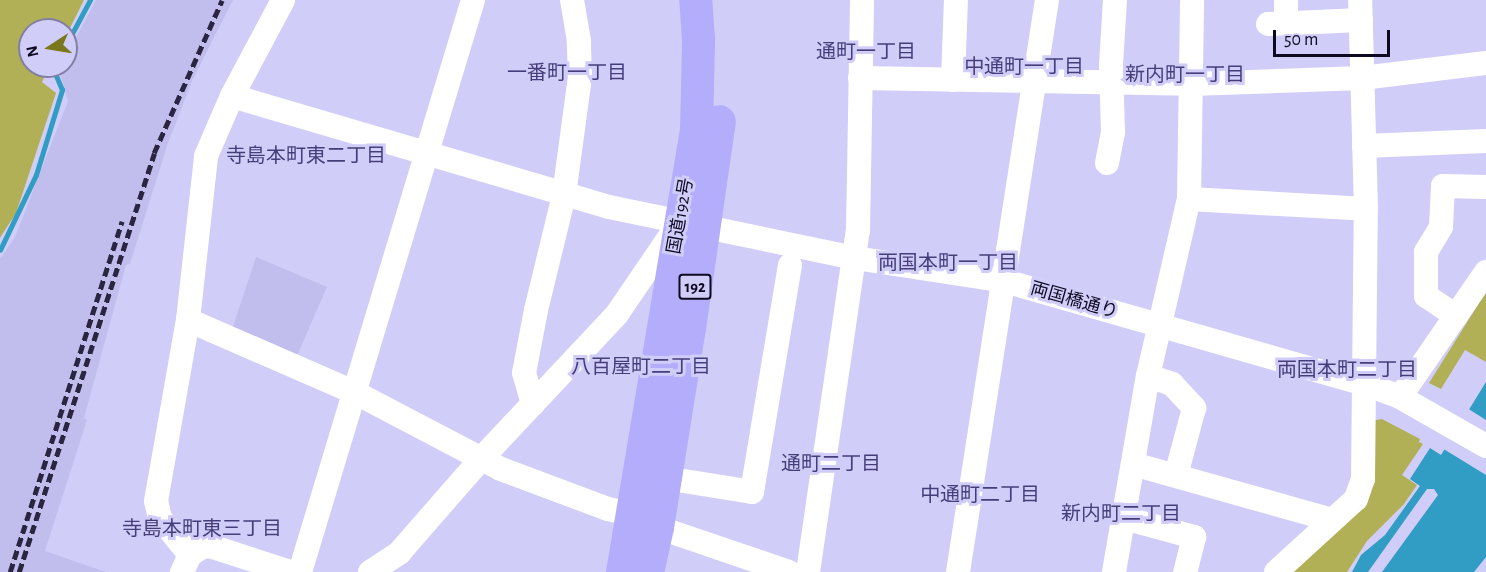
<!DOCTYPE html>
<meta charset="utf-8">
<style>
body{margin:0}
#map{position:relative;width:1486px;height:572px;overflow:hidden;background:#d0cef9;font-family:"Alegreya Sans","Noto Sans JP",sans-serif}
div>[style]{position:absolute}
.built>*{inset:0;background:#c1beed}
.green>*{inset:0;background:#b2b057}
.water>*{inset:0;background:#319cc4}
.pier>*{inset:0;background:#d0cef9}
.stream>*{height:4.5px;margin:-2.25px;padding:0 2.25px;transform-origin:2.25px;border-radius:2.25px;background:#319cc4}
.minor>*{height:24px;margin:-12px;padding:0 12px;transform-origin:12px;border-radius:12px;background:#fff}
.highway>*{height:33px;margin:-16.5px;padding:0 16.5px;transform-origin:16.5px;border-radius:16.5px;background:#b4adfb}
.rail>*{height:4.5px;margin-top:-2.25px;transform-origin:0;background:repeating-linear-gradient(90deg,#2a2641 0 9px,transparent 0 13.5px)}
span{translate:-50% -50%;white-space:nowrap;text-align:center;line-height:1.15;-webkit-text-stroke:6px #d0cef9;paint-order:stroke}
.shield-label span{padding:2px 4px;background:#d0cef9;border:2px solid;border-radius:4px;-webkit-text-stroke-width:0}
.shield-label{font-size:16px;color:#0d0921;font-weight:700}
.street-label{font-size:18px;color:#0d0921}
.neighbourhood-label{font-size:20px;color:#463e7a}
.north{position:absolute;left:18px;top:18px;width:60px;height:60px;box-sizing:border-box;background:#d0cef9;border:2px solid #827fa3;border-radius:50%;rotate:258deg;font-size:16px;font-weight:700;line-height:24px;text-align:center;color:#0d0921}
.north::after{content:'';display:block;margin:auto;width:21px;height:27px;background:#7b771d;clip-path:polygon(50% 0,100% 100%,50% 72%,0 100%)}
.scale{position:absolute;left:1273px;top:30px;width:117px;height:27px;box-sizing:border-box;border:3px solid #0d0921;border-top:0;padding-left:8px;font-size:18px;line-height:21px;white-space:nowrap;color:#0d0921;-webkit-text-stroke:4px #d0cef9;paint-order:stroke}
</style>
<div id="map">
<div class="built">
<div style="clip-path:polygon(96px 0,233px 0,192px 81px,168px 143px,130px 264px,126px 265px,84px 418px,87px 420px,45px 551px,106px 572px,0 572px,0 259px,15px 237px,68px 101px,59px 70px,61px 66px,66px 66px,66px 56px)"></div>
<div style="clip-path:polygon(256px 257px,327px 287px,296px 358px,231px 332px)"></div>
</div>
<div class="green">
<div style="clip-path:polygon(0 0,84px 0,66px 36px,66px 30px,30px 30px,30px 66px,50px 66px,42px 82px,56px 93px,16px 213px,0 238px)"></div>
<div style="clip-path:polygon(1486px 292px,1486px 362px,1465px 350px,1441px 389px,1429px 383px)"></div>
<div style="clip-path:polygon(1382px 419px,1420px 439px,1419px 442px,1423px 444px,1402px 475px,1417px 485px,1404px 504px,1367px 541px,1347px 572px,1284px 572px,1365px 495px,1371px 421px)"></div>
</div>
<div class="water">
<div style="clip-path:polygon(1486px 382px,1486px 557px,1474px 572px,1352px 572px,1361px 555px,1385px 535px,1420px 486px,1410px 479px,1430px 448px,1441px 455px)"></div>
</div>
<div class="pier">
<div style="clip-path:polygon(1467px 408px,1486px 420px,1486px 475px,1442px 448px)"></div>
<div style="clip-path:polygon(1427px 489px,1434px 489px,1438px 495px,1382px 572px,1368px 572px)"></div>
</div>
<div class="stream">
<div style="left:66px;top:45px;width:51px;rotate:-61.9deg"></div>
<div style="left:0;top:250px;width:83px;rotate:-64.4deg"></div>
<div style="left:36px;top:175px;width:89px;rotate:-73deg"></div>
<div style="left:62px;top:90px;width:23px;rotate:-113deg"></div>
<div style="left:53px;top:69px;width:4px;rotate:-56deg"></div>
</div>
<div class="minor">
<div style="left:1286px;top:0;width:23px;rotate:90deg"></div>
<div style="left:1268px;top:24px;width:93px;rotate:-2.5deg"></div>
<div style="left:860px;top:78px;width:331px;rotate:1deg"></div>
<div style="left:1191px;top:84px;width:171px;rotate:-2deg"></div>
<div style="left:1362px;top:78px;width:125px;rotate:-6.9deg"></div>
<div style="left:953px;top:80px;width:80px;rotate:-87.9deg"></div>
<div style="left:232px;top:96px;width:393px;rotate:16.4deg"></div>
<div style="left:609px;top:207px;width:251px;rotate:11.7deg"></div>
<div style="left:855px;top:258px;width:152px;rotate:8.7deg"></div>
<div style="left:1005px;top:281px;width:374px;rotate:16deg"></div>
<div style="left:1365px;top:384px;width:37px;rotate:20deg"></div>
<div style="left:1400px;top:397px;width:99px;rotate:29.7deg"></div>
<div style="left:1364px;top:146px;width:122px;rotate:-2.3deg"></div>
<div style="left:1107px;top:163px;width:32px;rotate:-79deg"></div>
<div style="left:1113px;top:132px;width:67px;rotate:-91.7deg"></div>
<div style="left:1111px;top:65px;width:65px;rotate:-86.5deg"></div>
<div style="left:1189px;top:199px;width:177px;rotate:3.2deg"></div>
<div style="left:1456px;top:316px;width:36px;rotate:-146deg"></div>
<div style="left:1426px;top:296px;width:44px;rotate:-90deg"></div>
<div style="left:1426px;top:252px;width:29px;rotate:-59deg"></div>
<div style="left:1441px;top:227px;width:41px;rotate:-87.2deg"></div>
<div style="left:1443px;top:186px;width:43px;rotate:1.3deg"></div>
<div style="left:188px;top:320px;width:183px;rotate:23.5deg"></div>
<div style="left:356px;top:393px;width:164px;rotate:27.7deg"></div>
<div style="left:501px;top:469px;width:114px;rotate:20.5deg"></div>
<div style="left:608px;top:509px;width:25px;rotate:12deg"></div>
<div style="left:1148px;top:376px;width:25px;rotate:18deg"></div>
<div style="left:1172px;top:384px;width:33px;rotate:47deg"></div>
<div style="left:1194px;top:408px;width:69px;rotate:105deg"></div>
<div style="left:1400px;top:397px;width:152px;rotate:-55.5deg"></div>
<div style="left:533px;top:404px;width:32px;rotate:-106deg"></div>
<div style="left:524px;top:373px;width:64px;rotate:-79.2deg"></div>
<div style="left:536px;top:310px;width:118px;rotate:-76.3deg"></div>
<div style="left:564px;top:195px;width:119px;rotate:-82.3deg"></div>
<div style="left:580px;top:77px;width:36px;rotate:-92deg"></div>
<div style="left:579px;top:41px;width:42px;rotate:-99.7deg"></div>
<div style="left:1133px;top:464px;width:207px;rotate:15.7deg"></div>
<div style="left:665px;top:478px;width:88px;rotate:9.1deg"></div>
<div style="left:752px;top:492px;width:230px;rotate:-80.5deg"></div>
<div style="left:1124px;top:518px;width:73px;rotate:15.2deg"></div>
<div style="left:1194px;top:537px;width:36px;rotate:104deg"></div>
<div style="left:657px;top:527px;width:139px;rotate:18.8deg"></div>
<div style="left:190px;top:555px;width:48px;rotate:-129deg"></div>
<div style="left:160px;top:518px;width:17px;rotate:-103deg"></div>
<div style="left:156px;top:501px;width:184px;rotate:-80deg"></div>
<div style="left:188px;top:320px;width:165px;rotate:-83.7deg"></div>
<div style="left:206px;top:156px;width:65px;rotate:-66.6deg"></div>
<div style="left:232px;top:96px;width:109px;rotate:-62deg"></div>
<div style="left:182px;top:572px;width:19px;rotate:-65deg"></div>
<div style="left:190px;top:555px;width:14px;rotate:-34deg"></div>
<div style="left:202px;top:547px;width:8px;rotate:-7deg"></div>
<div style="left:210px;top:546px;width:84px;rotate:18deg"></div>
<div style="left:300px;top:572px;width:598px;rotate:-73.17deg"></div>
<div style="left:370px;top:572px;width:35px;rotate:-33deg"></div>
<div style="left:399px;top:553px;width:125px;rotate:-48.9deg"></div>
<div style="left:481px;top:459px;width:199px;rotate:-46.8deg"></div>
<div style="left:617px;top:314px;width:107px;rotate:-55.7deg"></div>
<div style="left:808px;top:572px;width:345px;rotate:-81.7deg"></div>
<div style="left:858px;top:231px;width:231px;rotate:-89deg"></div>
<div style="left:958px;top:572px;width:579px;rotate:-81.16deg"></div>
<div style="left:1114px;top:572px;width:199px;rotate:-80.2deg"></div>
<div style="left:1148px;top:376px;width:182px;rotate:-77deg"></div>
<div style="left:1189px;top:199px;width:199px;rotate:-89.1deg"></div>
<div style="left:1276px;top:572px;width:108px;rotate:-42.4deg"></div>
<div style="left:1356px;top:499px;width:21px;rotate:-71deg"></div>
<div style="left:1363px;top:479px;width:270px;rotate:-89.4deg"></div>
<div style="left:1366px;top:209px;width:209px;rotate:-91.6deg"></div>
</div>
<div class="highway">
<div style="left:622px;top:572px;width:448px;rotate:-80.5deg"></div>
<div style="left:696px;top:130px;width:91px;rotate:-88.7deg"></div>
<div style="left:698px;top:39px;width:39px;rotate:-94deg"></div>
<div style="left:647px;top:572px;width:46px;rotate:-77.5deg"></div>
<div style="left:657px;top:527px;width:202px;rotate:-80.9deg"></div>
<div style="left:689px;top:328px;width:209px;rotate:-81.8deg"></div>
</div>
<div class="rail">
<div style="left:10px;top:572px;width:368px;rotate:-72.3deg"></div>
<div style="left:19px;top:572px;width:440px;rotate:-72.1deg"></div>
<div style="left:154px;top:153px;width:167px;rotate:-66deg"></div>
</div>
<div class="shield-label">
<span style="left:695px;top:287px">192</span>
</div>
<div class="street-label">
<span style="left:681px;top:216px;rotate:-80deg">国道192号</span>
<span style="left:1074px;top:301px;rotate:16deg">両国橋通り</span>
</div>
<div class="neighbourhood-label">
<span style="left:866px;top:52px">通町一丁目</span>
<span style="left:1024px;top:67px">中通町一丁目</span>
<span style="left:567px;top:73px">一番町一丁目</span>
<span style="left:1185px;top:75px">新内町一丁目</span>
<span style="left:306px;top:156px">寺島本町東二丁目</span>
<span style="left:948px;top:263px">両国本町一丁目</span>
<span style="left:641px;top:367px">八百屋町二丁目</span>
<span style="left:1347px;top:370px">両国本町二丁目</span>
<span style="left:831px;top:464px">通町二丁目</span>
<span style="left:980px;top:495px">中通町二丁目</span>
<span style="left:1121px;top:514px">新内町二丁目</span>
<span style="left:202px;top:529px">寺島本町東三丁目</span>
</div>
<div class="north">N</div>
<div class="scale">50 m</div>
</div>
